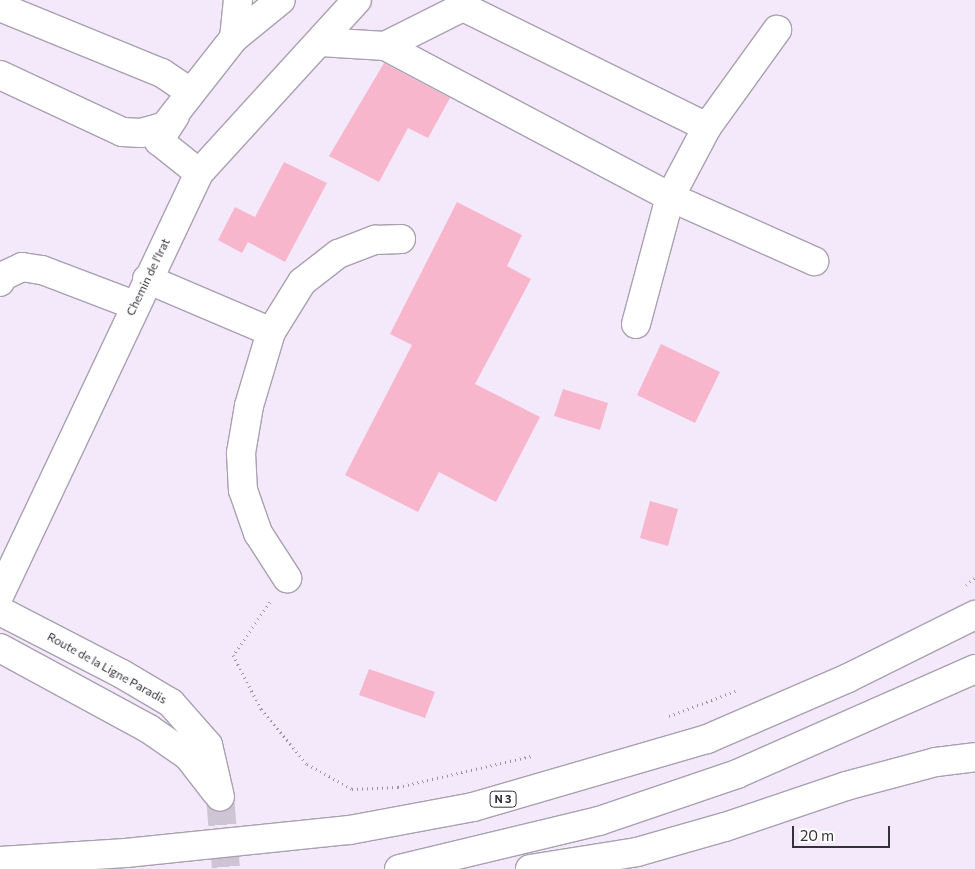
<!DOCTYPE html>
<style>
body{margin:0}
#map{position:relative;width:975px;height:869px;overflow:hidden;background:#f3e9fb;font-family:Commissioner,sans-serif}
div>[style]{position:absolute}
.building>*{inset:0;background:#f7b6cb}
.major-tunnel>*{height:28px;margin-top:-14px;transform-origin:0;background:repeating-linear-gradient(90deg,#cdc4d4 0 28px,transparent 0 42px)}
.path>*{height:3px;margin-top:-1.5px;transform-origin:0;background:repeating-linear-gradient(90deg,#98919e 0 1px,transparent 0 5px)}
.roads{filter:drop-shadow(1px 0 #a9a0b0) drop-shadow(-1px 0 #a9a0b0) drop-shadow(0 1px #a9a0b0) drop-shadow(0 -1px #a9a0b0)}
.minor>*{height:28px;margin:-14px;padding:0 14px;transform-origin:14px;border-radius:14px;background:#fff}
.major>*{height:28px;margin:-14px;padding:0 14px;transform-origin:14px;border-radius:14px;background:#fff}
.highway>*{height:28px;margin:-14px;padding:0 14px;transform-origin:14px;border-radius:14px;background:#fff}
span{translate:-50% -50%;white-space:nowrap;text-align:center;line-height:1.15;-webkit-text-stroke:4px #fff;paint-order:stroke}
.shield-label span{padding:1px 4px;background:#fff;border:1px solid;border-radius:4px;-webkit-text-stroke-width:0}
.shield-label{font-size:11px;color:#353138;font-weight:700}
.street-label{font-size:12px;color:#353138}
.scale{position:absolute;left:792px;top:826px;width:98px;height:22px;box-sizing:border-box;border:2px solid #353138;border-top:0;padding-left:6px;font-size:15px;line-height:18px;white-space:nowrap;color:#353138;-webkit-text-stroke:4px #fff;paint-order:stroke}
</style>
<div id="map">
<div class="building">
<div style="clip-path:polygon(384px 63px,450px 98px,428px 138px,408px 128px,379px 182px,329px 156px)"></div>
<div style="clip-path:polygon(284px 162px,327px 183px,285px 262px,248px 242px,242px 253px,218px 240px,235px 207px,255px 217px)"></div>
<div style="clip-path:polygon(457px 202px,522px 235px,507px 266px,531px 279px,475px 384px,540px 417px,496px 502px,439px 472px,418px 512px,345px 475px,412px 345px,390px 334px)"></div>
<div style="clip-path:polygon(661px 344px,720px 372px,695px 423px,637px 395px)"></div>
<div style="clip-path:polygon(563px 389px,608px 403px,600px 430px,554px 416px)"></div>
<div style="clip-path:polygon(650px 501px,678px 509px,668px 546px,640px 538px)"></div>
<div style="clip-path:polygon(369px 669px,435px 692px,425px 718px,359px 695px)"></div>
</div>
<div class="major-tunnel">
<div style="left:220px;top:797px;width:72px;rotate:85.2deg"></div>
</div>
<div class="path">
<div style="left:966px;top:585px;width:11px;rotate:-38deg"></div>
<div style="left:270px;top:602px;width:65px;rotate:124.9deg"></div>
<div style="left:233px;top:655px;width:61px;rotate:62.6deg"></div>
<div style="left:261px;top:709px;width:72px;rotate:50.1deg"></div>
<div style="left:307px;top:764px;width:51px;rotate:29.1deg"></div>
<div style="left:352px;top:789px;width:46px;rotate:-2.5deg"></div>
<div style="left:398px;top:787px;width:137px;rotate:-13.1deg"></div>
<div style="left:669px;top:716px;width:74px;rotate:-20.6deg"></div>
</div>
<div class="roads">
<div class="minor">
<div style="left:0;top:7px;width:175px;rotate:22.2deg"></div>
<div style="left:162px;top:73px;width:34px;rotate:34deg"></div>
<div style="left:234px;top:38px;width:38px;rotate:-84deg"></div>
<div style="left:320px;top:42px;width:65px;rotate:3.5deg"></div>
<div style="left:385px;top:46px;width:87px;rotate:-26.6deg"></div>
<div style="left:463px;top:7px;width:272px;rotate:26.2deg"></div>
<div style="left:385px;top:46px;width:323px;rotate:27.9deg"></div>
<div style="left:670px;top:197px;width:158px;rotate:24deg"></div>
<div style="left:0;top:75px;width:135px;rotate:25deg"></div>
<div style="left:122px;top:132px;width:19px;rotate:3deg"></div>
<div style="left:141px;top:133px;width:25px;rotate:-16deg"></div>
<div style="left:165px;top:126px;width:112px;rotate:-51.9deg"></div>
<div style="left:234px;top:38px;width:60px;rotate:-39deg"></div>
<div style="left:175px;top:116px;width:30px;rotate:123deg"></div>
<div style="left:159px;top:141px;width:51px;rotate:38.7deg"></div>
<div style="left:147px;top:279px;width:135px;rotate:23.1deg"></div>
<div style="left:271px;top:332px;width:59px;rotate:-58.2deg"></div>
<div style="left:302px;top:282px;width:46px;rotate:-37.9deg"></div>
<div style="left:338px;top:254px;width:40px;rotate:-21deg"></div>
<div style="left:375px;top:240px;width:26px;rotate:-2deg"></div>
<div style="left:0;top:282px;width:7px;rotate:-63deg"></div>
<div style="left:3px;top:276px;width:21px;rotate:-25deg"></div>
<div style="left:22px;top:267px;width:20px;rotate:9deg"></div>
<div style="left:42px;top:270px;width:98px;rotate:20.8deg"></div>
<div style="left:636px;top:324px;width:131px;rotate:-75deg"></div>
<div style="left:670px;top:197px;width:79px;rotate:-62.1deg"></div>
<div style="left:707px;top:127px;width:120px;rotate:-54.2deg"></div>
<div style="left:271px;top:332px;width:77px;rotate:106.6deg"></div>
<div style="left:249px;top:406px;width:48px;rotate:99.7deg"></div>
<div style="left:241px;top:453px;width:37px;rotate:87deg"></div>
<div style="left:243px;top:490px;width:46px;rotate:70.8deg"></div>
<div style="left:258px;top:533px;width:54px;rotate:57.2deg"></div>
<div style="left:0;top:594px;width:466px;rotate:-64.7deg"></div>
<div style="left:199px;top:173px;width:234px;rotate:-47.6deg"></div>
</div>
<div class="major">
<div style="left:0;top:611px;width:137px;rotate:27.3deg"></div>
<div style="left:122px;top:674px;width:57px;rotate:30.6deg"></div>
<div style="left:171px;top:703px;width:56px;rotate:48.6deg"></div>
<div style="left:208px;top:745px;width:53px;rotate:77deg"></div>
<div style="left:0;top:648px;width:170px;rotate:28.5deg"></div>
<div style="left:149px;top:729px;width:47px;rotate:34.7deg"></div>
<div style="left:188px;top:756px;width:46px;rotate:52.1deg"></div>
</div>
<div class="highway">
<div style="left:0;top:861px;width:126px;rotate:-3.6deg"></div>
<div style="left:126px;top:853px;width:225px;rotate:-5.9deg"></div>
<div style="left:350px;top:830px;width:125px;rotate:-10.6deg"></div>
<div style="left:473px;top:807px;width:244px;rotate:-16.2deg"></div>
<div style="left:707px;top:739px;width:154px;rotate:-23.4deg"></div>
<div style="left:848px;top:678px;width:142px;rotate:-26.4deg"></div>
<div style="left:399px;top:869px;width:206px;rotate:-13.5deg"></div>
<div style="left:599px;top:821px;width:146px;rotate:-18.8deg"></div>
<div style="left:737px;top:774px;width:260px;rotate:-23.8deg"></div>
<div style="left:530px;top:869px;width:108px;rotate:-9deg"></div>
<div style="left:637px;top:852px;width:91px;rotate:-15.9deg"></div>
<div style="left:725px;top:827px;width:128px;rotate:-18.7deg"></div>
<div style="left:846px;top:786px;width:93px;rotate:-14.9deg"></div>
<div style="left:936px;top:762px;width:39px;rotate:-7deg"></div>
</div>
</div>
<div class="shield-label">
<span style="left:503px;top:799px">N 3</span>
</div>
<div class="street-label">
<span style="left:148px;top:277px;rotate:-64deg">Chemin de l'Irat</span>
<span style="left:107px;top:668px;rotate:29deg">Route de la Ligne Paradis</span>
</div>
<div class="scale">20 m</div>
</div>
